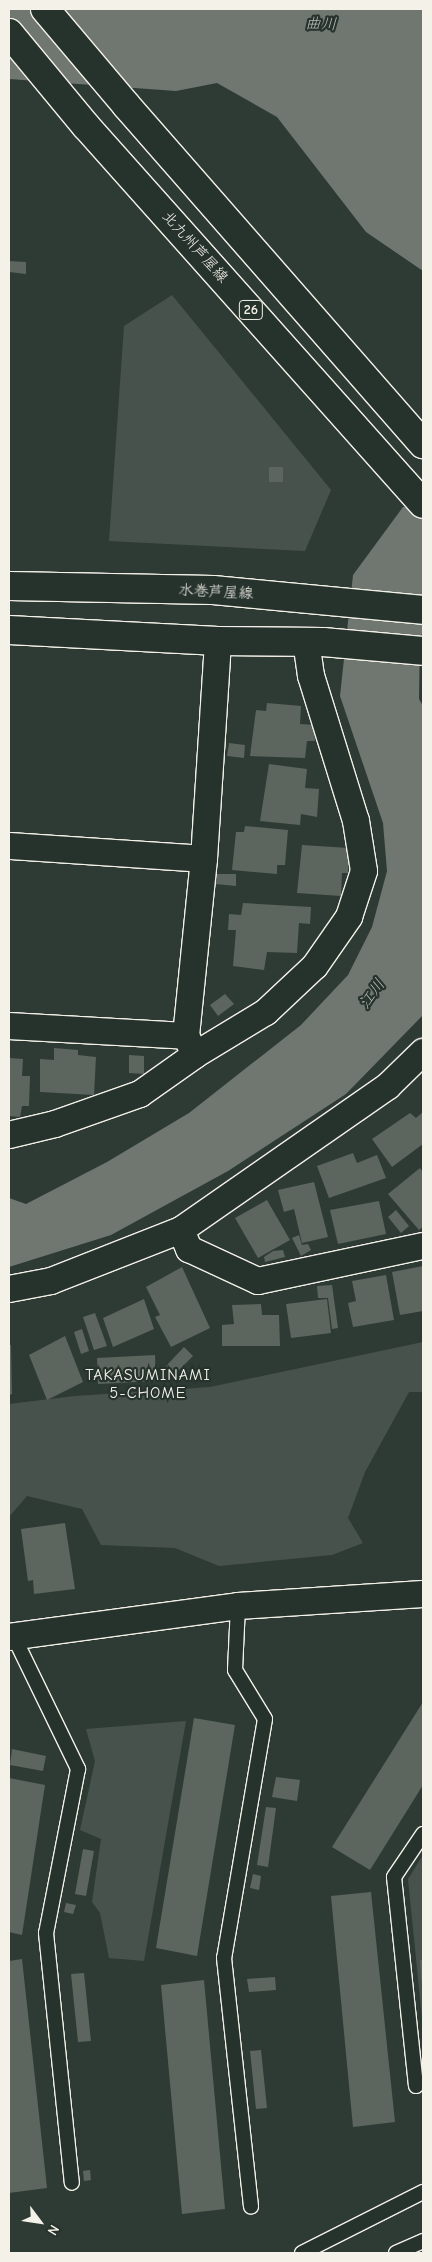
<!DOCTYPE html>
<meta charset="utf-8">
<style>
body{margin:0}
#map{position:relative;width:432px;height:2262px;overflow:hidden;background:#2e3b34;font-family:"Comic Neue","Klee One",sans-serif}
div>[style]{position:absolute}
.green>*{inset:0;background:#48524c}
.water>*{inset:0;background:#6f7770}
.building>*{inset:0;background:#5c655e}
.roads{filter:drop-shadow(1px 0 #f4f1e8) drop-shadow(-1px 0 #f4f1e8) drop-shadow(0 1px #f4f1e8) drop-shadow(0 -1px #f4f1e8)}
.service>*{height:14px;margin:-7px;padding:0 7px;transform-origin:7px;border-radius:7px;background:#26332d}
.minor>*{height:26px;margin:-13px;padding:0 13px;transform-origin:13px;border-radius:13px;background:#26332d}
.secondary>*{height:28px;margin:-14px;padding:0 14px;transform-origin:14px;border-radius:14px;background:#26332d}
.primary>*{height:28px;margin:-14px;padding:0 14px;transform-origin:14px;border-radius:14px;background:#26332d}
span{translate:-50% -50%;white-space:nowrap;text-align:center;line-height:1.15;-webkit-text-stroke:4.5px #26332d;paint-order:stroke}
.shield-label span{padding:1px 4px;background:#26332d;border:1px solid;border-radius:4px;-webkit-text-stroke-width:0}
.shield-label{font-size:14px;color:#f4f1e8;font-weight:700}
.street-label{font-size:15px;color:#f4f1e8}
.water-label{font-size:16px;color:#b8bab2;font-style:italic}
.neighbourhood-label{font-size:16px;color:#f4f1e8;letter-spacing:1px}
.frame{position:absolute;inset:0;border:10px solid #f4f1e8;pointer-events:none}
.north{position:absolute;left:15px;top:2197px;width:50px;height:50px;-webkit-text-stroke:4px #26332d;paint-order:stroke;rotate:121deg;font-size:14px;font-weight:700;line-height:20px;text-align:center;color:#f4f1e8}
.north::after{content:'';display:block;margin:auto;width:18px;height:22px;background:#f4f1e8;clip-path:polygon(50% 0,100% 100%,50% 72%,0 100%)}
</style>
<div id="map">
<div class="green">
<div style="clip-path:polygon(172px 295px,331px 490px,305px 551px,109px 541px,124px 326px)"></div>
<div style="clip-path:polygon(423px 1342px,423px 1392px,409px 1392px,365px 1472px,348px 1518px,363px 1543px,332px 1555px,219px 1566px,175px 1548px,101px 1545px,82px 1509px,27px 1496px,9px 1517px,9px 1404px,75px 1396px,210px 1387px)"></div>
<div style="clip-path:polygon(186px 1721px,144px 1961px,109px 1958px,100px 1913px,92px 1902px,101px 1839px,80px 1830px,95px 1761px,86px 1729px)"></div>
<div style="clip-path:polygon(423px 1855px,423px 2028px,408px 1879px)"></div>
</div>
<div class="water">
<div style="clip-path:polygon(9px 9px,423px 9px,423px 271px,366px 232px,277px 117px,217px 83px,176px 91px,9px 79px)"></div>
<div style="clip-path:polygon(423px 506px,423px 633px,420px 636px,419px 699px,423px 706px,423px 1015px,346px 1094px,228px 1171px,111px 1235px,9px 1267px,9px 1198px,26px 1204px,107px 1162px,189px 1113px,301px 1025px,348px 975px,372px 927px,387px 871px,383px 823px,340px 696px,353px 575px,403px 507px)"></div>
</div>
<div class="building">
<div style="clip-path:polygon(9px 261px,26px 262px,26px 274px,9px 272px)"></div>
<div style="clip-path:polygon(269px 467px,283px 467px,283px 482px,269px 482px)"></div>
<div style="clip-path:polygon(267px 703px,301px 706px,300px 724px,314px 725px,315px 741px,307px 741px,305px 758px,250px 756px,256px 710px,266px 711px)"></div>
<div style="clip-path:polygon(229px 743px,245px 745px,244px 758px,227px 756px)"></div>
<div style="clip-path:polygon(269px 764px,307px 769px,305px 788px,319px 789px,317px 817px,301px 814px,300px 825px,260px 821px)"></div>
<div style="clip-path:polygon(245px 826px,288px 830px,285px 865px,277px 865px,277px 874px,232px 870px,236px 832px,244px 832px)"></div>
<div style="clip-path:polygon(302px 845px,349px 848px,348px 873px,342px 873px,341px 896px,297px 893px)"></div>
<div style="clip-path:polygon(216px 874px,236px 874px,236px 886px,215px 884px)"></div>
<div style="clip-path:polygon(243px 903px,311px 907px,310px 924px,299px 923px,297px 953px,267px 952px,264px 970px,233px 966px,236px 930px,228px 930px,229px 914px,241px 915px)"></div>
<div style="clip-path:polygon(225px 994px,234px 1004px,218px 1016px,210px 1005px)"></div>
<div style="clip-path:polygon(54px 1048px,78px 1050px,78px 1055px,96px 1057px,94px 1095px,40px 1092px,40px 1059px,54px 1060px)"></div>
<div style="clip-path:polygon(129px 1055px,144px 1056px,144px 1074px,129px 1073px)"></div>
<div style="clip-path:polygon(9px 1058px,23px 1059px,22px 1076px,30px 1076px,29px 1106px,22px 1106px,20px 1117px,9px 1116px)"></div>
<div style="clip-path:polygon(423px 1112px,423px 1144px,392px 1167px,372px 1139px,410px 1113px,416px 1118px)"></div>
<div style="clip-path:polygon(353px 1153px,357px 1163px,377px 1155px,386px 1178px,329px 1198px,317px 1166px)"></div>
<div style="clip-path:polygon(420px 1168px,423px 1172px,423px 1227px,419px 1230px,388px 1194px)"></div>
<div style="clip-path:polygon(314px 1182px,328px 1237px,302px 1243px,294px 1209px,284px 1212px,278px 1190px)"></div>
<div style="clip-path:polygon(267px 1200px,290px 1240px,258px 1258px,235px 1218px)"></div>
<div style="clip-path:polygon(379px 1201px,386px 1234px,338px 1244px,330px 1210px)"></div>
<div style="clip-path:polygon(396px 1210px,409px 1226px,401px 1233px,388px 1217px)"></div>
<div style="clip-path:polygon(299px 1235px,302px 1245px,308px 1244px,311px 1250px,301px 1256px,292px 1238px)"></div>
<div style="clip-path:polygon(283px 1250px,285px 1257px,265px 1262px,264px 1257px,273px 1251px)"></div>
<div style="clip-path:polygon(423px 1266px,423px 1311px,400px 1315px,392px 1272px)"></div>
<div style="clip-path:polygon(182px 1267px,210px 1328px,171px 1347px,155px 1317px,160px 1315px,146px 1287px)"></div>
<div style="clip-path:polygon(386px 1275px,394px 1320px,353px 1327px,348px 1303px,356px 1301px,352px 1281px)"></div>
<div style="clip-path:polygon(332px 1285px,338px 1328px,332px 1329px,328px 1298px,318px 1298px,317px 1286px)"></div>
<div style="clip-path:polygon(144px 1299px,154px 1329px,113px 1347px,103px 1318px)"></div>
<div style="clip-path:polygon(327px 1299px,331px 1333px,291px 1338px,286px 1304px)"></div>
<div style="clip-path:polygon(261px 1304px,262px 1315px,279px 1315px,280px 1346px,222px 1346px,222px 1325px,234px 1324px,232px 1305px)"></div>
<div style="clip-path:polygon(95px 1313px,107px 1346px,94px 1350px,83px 1317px)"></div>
<div style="clip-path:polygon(82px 1329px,89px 1351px,81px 1354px,74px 1332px)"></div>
<div style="clip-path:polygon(65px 1336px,83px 1382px,47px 1400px,29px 1355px)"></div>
<div style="clip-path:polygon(9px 1345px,11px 1345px,12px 1394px,9px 1395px)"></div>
<div style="clip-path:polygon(184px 1347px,193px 1356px,174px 1375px,166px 1366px)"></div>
<div style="clip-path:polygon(155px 1355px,156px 1381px,98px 1384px,97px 1358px)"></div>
<div style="clip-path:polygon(65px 1523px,75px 1589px,34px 1594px,33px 1580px,28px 1581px,21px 1529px)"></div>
<div style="clip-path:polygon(423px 1702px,423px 1785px,370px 1870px,332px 1847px)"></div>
<div style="clip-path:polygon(194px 1718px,235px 1725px,197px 1956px,156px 1948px)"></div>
<div style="clip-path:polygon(12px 1749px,46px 1756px,43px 1771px,10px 1765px)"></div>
<div style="clip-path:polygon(276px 1777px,300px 1780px,297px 1801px,272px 1797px)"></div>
<div style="clip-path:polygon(9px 1778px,45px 1785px,22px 1935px,9px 1932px)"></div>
<div style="clip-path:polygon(266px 1807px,276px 1808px,268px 1867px,257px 1865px)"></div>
<div style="clip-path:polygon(83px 1849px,94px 1851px,86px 1896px,75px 1894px)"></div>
<div style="clip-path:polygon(253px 1874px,261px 1876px,259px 1890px,250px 1888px)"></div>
<div style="clip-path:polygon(371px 1892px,395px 2122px,353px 2127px,331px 1896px)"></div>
<div style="clip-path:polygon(66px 1903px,76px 1905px,73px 1914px,64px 1912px)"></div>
<div style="clip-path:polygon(22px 1959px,47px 2188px,9px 2193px,9px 1961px)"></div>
<div style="clip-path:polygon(420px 1960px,423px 1960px,423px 1987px,422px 1987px)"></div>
<div style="clip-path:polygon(84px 1973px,91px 2041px,78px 2042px,71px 1974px)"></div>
<div style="clip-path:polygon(275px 1977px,276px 1990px,249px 1992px,247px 1979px)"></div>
<div style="clip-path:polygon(204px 1980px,225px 2209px,182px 2214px,161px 1985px)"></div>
<div style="clip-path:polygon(261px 2050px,267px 2108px,256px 2109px,250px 2051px)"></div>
<div style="clip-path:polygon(90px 2170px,91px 2180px,84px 2181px,83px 2171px)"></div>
</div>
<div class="roads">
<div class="service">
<div style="left:238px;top:1606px;width:64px;rotate:92.7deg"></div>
<div style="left:235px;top:1670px;width:57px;rotate:58.5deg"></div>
<div style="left:265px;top:1719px;width:242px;rotate:99.7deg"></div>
<div style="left:224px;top:1958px;width:250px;rotate:83.8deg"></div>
<div style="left:14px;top:1637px;width:147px;rotate:64.1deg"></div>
<div style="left:78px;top:1769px;width:167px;rotate:101deg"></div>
<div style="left:46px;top:1933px;width:251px;rotate:84.1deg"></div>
<div style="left:416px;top:2086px;width:210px;rotate:-96deg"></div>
<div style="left:394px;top:1877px;width:52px;rotate:-56deg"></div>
<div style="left:302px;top:2253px;width:136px;rotate:-26.8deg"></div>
<div style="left:396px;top:2253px;width:30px;rotate:-24deg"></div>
</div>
<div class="minor">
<div style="left:9px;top:846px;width:195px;rotate:3.8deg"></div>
<div style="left:9px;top:1026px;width:177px;rotate:3.2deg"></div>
<div style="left:195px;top:1055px;width:21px;rotate:-115deg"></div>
<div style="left:186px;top:1036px;width:178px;rotate:-84.2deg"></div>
<div style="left:204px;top:859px;width:218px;rotate:-86.3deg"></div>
<div style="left:9px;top:1135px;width:47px;rotate:-13.4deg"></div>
<div style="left:55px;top:1124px;width:90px;rotate:-19.4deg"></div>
<div style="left:140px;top:1094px;width:67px;rotate:-35.3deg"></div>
<div style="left:195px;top:1055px;width:83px;rotate:-31.2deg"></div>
<div style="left:266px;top:1012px;width:67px;rotate:-43.2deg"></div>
<div style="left:315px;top:966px;width:60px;rotate:-55.2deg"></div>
<div style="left:349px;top:917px;width:48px;rotate:-71.9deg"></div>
<div style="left:364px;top:871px;width:51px;rotate:-99.1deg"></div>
<div style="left:356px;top:821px;width:152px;rotate:-107.2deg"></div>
<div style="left:311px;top:676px;width:34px;rotate:-98deg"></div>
<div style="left:181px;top:1230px;width:21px;rotate:67deg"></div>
<div style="left:189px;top:1249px;width:76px;rotate:24.9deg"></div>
<div style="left:258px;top:1281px;width:169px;rotate:-12deg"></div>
<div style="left:9px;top:1289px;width:43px;rotate:-10.8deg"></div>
<div style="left:51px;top:1281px;width:140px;rotate:-21.4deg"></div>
<div style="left:181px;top:1230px;width:252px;rotate:-34.8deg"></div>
<div style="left:388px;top:1086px;width:49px;rotate:-44.2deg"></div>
<div style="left:9px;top:1637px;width:231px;rotate:-7.7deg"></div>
<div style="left:238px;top:1606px;width:185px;rotate:-3.7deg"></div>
</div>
<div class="secondary">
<div style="left:9px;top:586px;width:204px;rotate:1.1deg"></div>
<div style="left:213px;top:590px;width:211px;rotate:5.4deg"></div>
<div style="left:9px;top:630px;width:209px;rotate:3deg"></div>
<div style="left:218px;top:641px;width:105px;rotate:0.5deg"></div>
<div style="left:323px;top:642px;width:100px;rotate:5.1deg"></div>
</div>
<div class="primary">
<div style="left:45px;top:9px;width:126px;rotate:49.8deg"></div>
<div style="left:126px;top:105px;width:451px;rotate:48.8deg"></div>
<div style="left:9px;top:33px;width:121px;rotate:50.4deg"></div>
<div style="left:86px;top:126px;width:506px;rotate:48.28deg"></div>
</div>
</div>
<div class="shield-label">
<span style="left:251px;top:310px">26</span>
</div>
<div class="street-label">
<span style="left:195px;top:247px;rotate:48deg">北九州芦屋線</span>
<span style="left:216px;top:592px;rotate:3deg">水巻芦屋線</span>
</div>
<div class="water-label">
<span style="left:321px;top:24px;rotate:2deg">曲川</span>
<span style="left:372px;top:994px;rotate:-54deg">江川</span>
</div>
<div class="neighbourhood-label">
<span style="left:148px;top:1384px">TAKASUMINAMI<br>5-CHOME</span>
</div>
<div class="frame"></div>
<div class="north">N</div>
</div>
